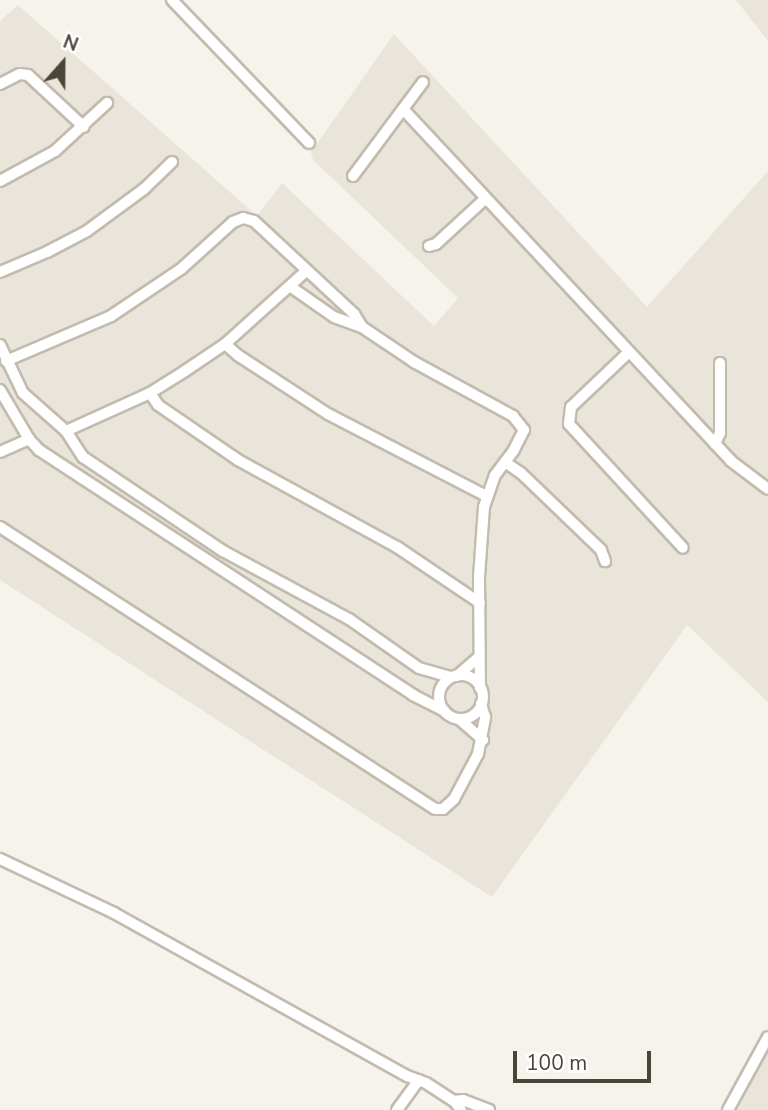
<!DOCTYPE html>
<style>
body{margin:0}
#map{position:relative;width:768px;height:1110px;overflow:hidden;background:#f6f3ec;font-family:"Nunito Sans",sans-serif}
div>[style]{position:absolute}
.residential>*{inset:0;background:#eae5da}
.roads{filter:drop-shadow(2px 0 #c2bbae) drop-shadow(-2px 0 #c2bbae) drop-shadow(0 2px #c2bbae) drop-shadow(0 -2px #c2bbae)}
.minor>*{height:10px;margin:-5px;padding:0 5px;transform-origin:5px;border-radius:5px;background:#fff}
.minor>.ring{margin:-5px;padding:0;box-sizing:content-box;background:none;border:10px solid #fff;border-radius:50%}
span{translate:-50% -50%;white-space:nowrap;text-align:center;line-height:1.15;-webkit-text-stroke:5px #fff;paint-order:stroke}
.north{position:absolute;left:28px;top:28px;width:70px;height:70px;-webkit-text-stroke:5px #fff;paint-order:stroke;rotate:21deg;font-size:19px;font-weight:700;line-height:28px;text-align:center;color:#4b4439}
.north::after{content:'';display:block;margin:auto;width:24px;height:32px;background:#4b4439;clip-path:polygon(50% 0,100% 100%,50% 72%,0 100%)}
.scale{position:absolute;left:513px;top:1051px;width:138px;height:32px;box-sizing:border-box;border:4px solid #4b4439;border-top:0;padding-left:9px;font-size:21px;line-height:24px;white-space:nowrap;color:#4b4439;-webkit-text-stroke:5px #fff;paint-order:stroke}
</style>
<div id="map">
<div class="residential">
<div style="clip-path:polygon(736px 0,768px 0,768px 41px)"></div>
<div style="clip-path:polygon(18px 5px,257px 216px,282px 183px,434px 326px,458px 298px,313px 160px,311px 152px,394px 34px,647px 307px,768px 171px,768px 702px,687px 625px,492px 897px,0 580px,0 21px)"></div>
<div style="clip-path:polygon(768px 1050px,768px 1110px,736px 1110px,751px 1078px)"></div>
</div>
<div class="roads">
<div class="minor">
<div style="left:172px;top:0;width:198px;rotate:46.2deg"></div>
<div style="left:0;top:84px;width:22px;rotate:-27deg"></div>
<div style="left:20px;top:74px;width:8px;rotate:7deg"></div>
<div style="left:28px;top:75px;width:76px;rotate:42.9deg"></div>
<div style="left:403px;top:109px;width:481px;rotate:47deg"></div>
<div style="left:731px;top:461px;width:46px;rotate:37.1deg"></div>
<div style="left:353px;top:176px;width:117px;rotate:-53.3deg"></div>
<div style="left:0;top:181px;width:63px;rotate:-28.6deg"></div>
<div style="left:55px;top:151px;width:71px;rotate:-42.7deg"></div>
<div style="left:429px;top:246px;width:7px;rotate:-16deg"></div>
<div style="left:436px;top:244px;width:67px;rotate:-42.6deg"></div>
<div style="left:0;top:272px;width:51px;rotate:-23.1deg"></div>
<div style="left:47px;top:252px;width:45px;rotate:-27.7deg"></div>
<div style="left:87px;top:231px;width:71px;rotate:-36.4deg"></div>
<div style="left:144px;top:189px;width:39px;rotate:-44deg"></div>
<div style="left:291px;top:287px;width:52px;rotate:34.9deg"></div>
<div style="left:334px;top:317px;width:30px;rotate:20deg"></div>
<div style="left:225px;top:344px;width:18px;rotate:41deg"></div>
<div style="left:239px;top:356px;width:106px;rotate:33.1deg"></div>
<div style="left:328px;top:414px;width:178px;rotate:27.4deg"></div>
<div style="left:0;top:345px;width:53px;rotate:64.4deg"></div>
<div style="left:23px;top:393px;width:57px;rotate:41.5deg"></div>
<div style="left:66px;top:431px;width:31px;rotate:57deg"></div>
<div style="left:83px;top:457px;width:169px;rotate:33.9deg"></div>
<div style="left:223px;top:551px;width:143px;rotate:28.4deg"></div>
<div style="left:349px;top:619px;width:85px;rotate:35deg"></div>
<div style="left:419px;top:668px;width:33px;rotate:16deg"></div>
<div style="left:629px;top:352px;width:80px;rotate:136.5deg"></div>
<div style="left:571px;top:407px;width:17px;rotate:97deg"></div>
<div style="left:569px;top:424px;width:168px;rotate:47.4deg"></div>
<div style="left:6px;top:361px;width:114px;rotate:-23.2deg"></div>
<div style="left:111px;top:316px;width:84px;rotate:-33.9deg"></div>
<div style="left:181px;top:269px;width:70px;rotate:-42.1deg"></div>
<div style="left:233px;top:222px;width:11px;rotate:-22deg"></div>
<div style="left:243px;top:218px;width:11px;rotate:15deg"></div>
<div style="left:254px;top:221px;width:137px;rotate:42.9deg"></div>
<div style="left:354px;top:314px;width:15px;rotate:58deg"></div>
<div style="left:362px;top:327px;width:63px;rotate:33.9deg"></div>
<div style="left:414px;top:362px;width:113px;rotate:28.6deg"></div>
<div style="left:513px;top:416px;width:18px;rotate:52deg"></div>
<div style="left:524px;top:430px;width:22px;rotate:117deg"></div>
<div style="left:514px;top:450px;width:31px;rotate:127deg"></div>
<div style="left:495px;top:475px;width:34px;rotate:109deg"></div>
<div style="left:484px;top:507px;width:70px;rotate:94.1deg"></div>
<div style="left:479px;top:577px;width:111px;rotate:89.5deg"></div>
<div style="left:0;top:390px;width:57px;rotate:59.4deg"></div>
<div style="left:29px;top:439px;width:15px;rotate:48deg"></div>
<div style="left:39px;top:450px;width:447px;rotate:33.2deg"></div>
<div style="left:413px;top:695px;width:35px;rotate:27deg"></div>
<div style="left:150px;top:393px;width:14px;rotate:56deg"></div>
<div style="left:158px;top:405px;width:97px;rotate:34.5deg"></div>
<div style="left:238px;top:460px;width:181px;rotate:28.7deg"></div>
<div style="left:397px;top:547px;width:100px;rotate:34deg"></div>
<div style="left:66px;top:431px;width:92px;rotate:-24.3deg"></div>
<div style="left:150px;top:393px;width:41px;rotate:-32.2deg"></div>
<div style="left:185px;top:371px;width:48px;rotate:-34deg"></div>
<div style="left:225px;top:344px;width:109px;rotate:-42deg"></div>
<div style="left:715px;top:444px;width:12px;rotate:-66deg"></div>
<div style="left:720px;top:433px;width:70px;rotate:-90deg"></div>
<div style="left:0;top:452px;width:32px;rotate:-24deg"></div>
<div style="left:505px;top:462px;width:19px;rotate:35deg"></div>
<div style="left:521px;top:473px;width:111px;rotate:43.9deg"></div>
<div style="left:601px;top:550px;width:12px;rotate:70deg"></div>
<div style="left:0;top:527px;width:518px;rotate:32.95deg"></div>
<div style="left:435px;top:809px;width:8px"></div>
<div style="left:443px;top:809px;width:15px;rotate:-42deg"></div>
<div style="left:454px;top:799px;width:51px;rotate:-61.9deg"></div>
<div style="left:478px;top:754px;width:38px;rotate:-79deg"></div>
<div style="left:485px;top:717px;width:14px;rotate:-107deg"></div>
<div class="ring" style="left:439px;top:675px;width:34px;height:34px"></div>
<div style="left:457px;top:676px;width:30px;rotate:-41deg"></div>
<div style="left:459px;top:719px;width:32px;rotate:41deg"></div>
<div style="left:0;top:859px;width:126px;rotate:25.3deg"></div>
<div style="left:114px;top:913px;width:335px;rotate:29.1deg"></div>
<div style="left:407px;top:1076px;width:20px;rotate:20deg"></div>
<div style="left:426px;top:1083px;width:33px;rotate:33deg"></div>
<div style="left:454px;top:1101px;width:11px;rotate:52deg"></div>
<div style="left:454px;top:1101px;width:9px;rotate:-6deg"></div>
<div style="left:463px;top:1100px;width:28px;rotate:21deg"></div>
<div style="left:397px;top:1110px;width:37px;rotate:-54deg"></div>
<div style="left:728px;top:1110px;width:83px;rotate:-61.3deg"></div>
</div>
</div>
<div class="north">N</div>
<div class="scale">100 m</div>
</div>
